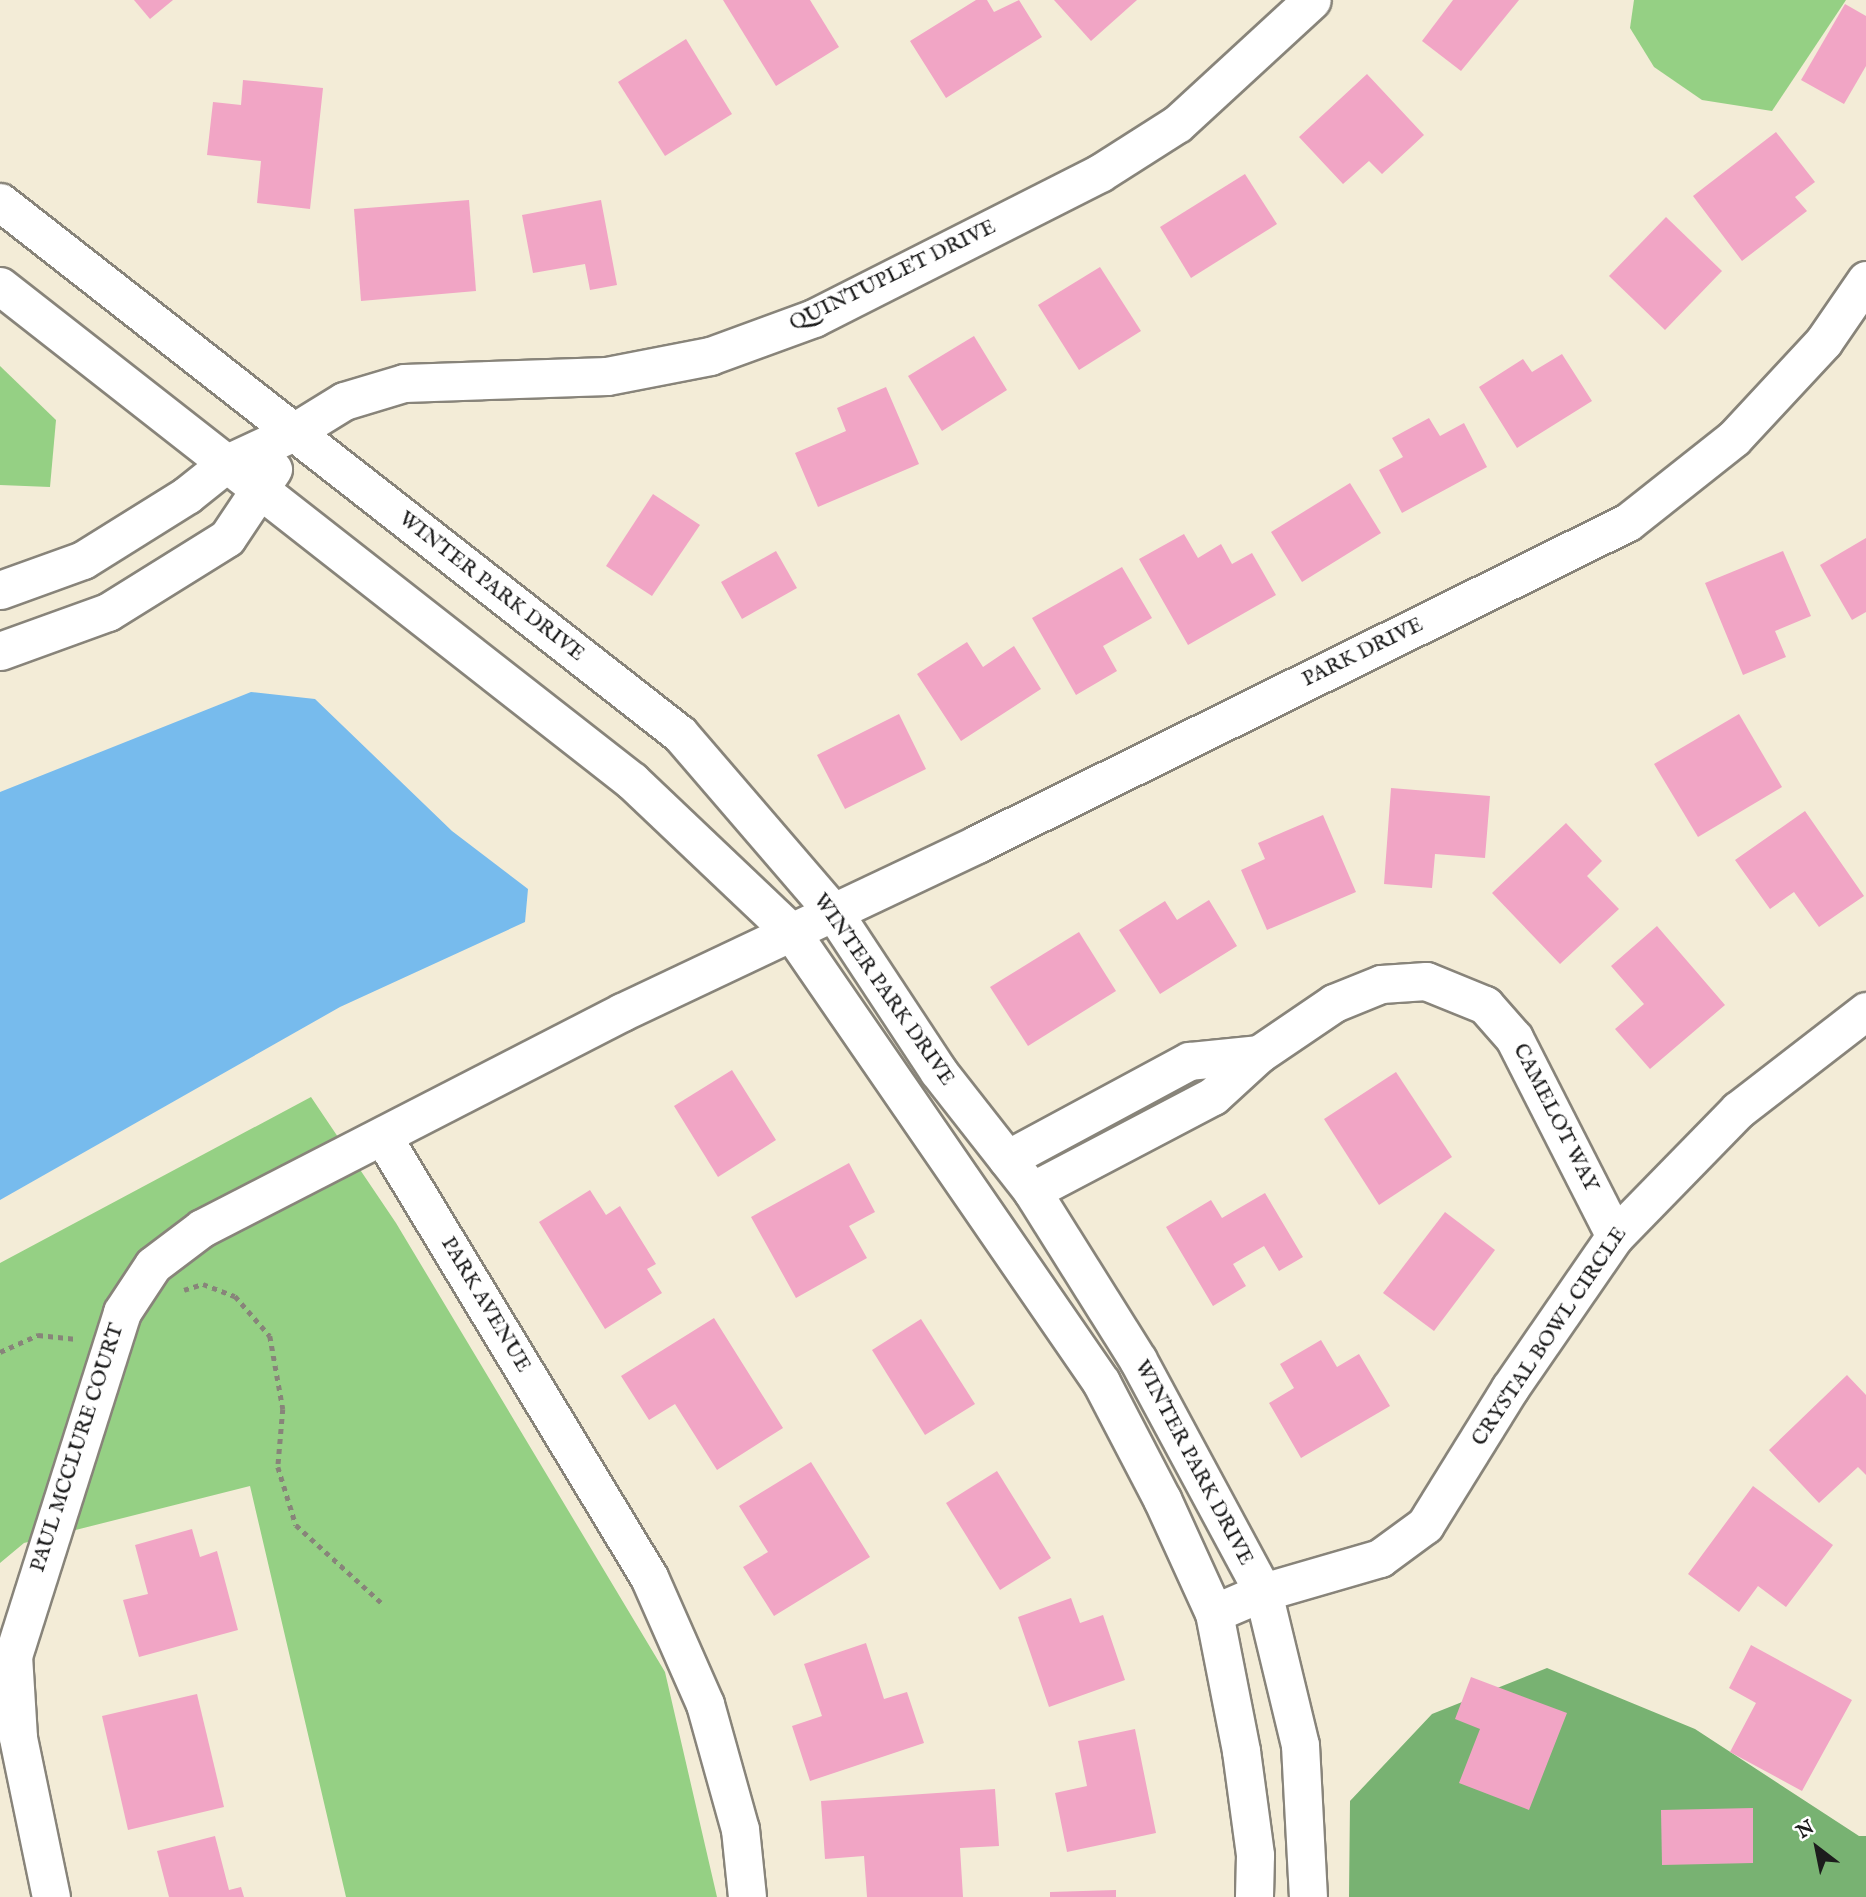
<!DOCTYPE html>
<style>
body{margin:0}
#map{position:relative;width:1866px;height:1897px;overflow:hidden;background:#f3ecd7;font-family:"IM FELL English",serif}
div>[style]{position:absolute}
.green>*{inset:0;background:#95d084}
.forest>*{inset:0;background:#78b272}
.water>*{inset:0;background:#77bbed}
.building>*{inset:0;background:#f1a5c5}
.path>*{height:4.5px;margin-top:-2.25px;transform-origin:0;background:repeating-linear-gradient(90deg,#88847a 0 5px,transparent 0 10px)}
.roads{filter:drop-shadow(2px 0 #88847a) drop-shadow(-2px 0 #88847a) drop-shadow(0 2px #88847a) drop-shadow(0 -2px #88847a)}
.minor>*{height:37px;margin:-18.5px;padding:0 18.5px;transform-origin:18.5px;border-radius:18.5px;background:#fff}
span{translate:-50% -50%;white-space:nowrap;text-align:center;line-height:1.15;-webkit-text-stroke:5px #fff;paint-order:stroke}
.street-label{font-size:21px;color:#1c1c1c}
.north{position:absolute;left:1782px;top:1813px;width:70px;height:70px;-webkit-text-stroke:5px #fff;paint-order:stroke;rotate:328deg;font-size:19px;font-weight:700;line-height:28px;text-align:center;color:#1c1c1c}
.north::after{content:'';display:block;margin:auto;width:24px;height:32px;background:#1c1c1c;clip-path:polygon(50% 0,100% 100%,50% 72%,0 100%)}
</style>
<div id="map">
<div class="green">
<div style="clip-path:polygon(1634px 0,1846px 0,1772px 111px,1702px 100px,1654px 67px,1630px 28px)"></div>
<div style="clip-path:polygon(0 366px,56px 420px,50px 487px,0 485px)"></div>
<div style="clip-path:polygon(311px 1097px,396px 1223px,665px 1672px,717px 1897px,346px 1897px,250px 1486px,24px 1543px,0 1563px,0 1263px)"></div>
</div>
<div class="forest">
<div style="clip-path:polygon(1547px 1668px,1695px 1729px,1859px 1836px,1866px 1836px,1866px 1897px,1349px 1897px,1350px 1801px,1432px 1714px)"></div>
</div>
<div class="water">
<div style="clip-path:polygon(251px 692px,315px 699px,452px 831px,528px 889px,525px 922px,340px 1007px,0 1200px,0 792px)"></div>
</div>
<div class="building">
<div style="clip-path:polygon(134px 0,173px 0,150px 19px)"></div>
<div style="clip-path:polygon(723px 0,810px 0,839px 47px,776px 86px)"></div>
<div style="clip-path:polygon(976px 0,987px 0,994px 12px,1019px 0,1042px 37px,946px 98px,910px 41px)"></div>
<div style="clip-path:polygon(1054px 0,1137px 0,1091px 41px)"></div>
<div style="clip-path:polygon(1453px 0,1519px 0,1461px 71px,1422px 41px)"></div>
<div style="clip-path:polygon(1845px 4px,1866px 16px,1866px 66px,1844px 104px,1801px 80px)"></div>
<div style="clip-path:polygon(686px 39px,732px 114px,665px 156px,618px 82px)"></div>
<div style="clip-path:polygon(1367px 74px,1424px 135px,1382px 174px,1369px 161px,1343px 184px,1299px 137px)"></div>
<div style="clip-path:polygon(243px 80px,323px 88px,310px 209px,257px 203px,261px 161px,207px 155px,213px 102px,241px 105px)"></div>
<div style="clip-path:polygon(1776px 132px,1815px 182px,1795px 197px,1807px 211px,1742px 261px,1693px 196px)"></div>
<div style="clip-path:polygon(1245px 174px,1277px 224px,1191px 278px,1160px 227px)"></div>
<div style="clip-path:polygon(469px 200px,476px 291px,361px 301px,354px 209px)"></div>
<div style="clip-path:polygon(601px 200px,617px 285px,590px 290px,585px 264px,533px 273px,522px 215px)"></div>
<div style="clip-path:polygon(1666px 217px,1722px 271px,1665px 330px,1609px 276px)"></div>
<div style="clip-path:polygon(1100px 267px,1141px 331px,1079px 370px,1038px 305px)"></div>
<div style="clip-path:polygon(974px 336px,1007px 390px,942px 431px,908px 376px)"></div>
<div style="clip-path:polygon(1562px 354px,1592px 401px,1517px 448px,1479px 387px,1523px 359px,1532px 372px)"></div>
<div style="clip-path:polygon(886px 387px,919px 464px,818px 507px,795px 453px,846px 431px,837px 408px)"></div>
<div style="clip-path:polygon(1429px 418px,1440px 436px,1464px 423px,1487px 467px,1402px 513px,1379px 470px,1403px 457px,1392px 438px)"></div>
<div style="clip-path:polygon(1350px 483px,1381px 533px,1302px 582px,1271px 532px)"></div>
<div style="clip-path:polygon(653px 494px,700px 525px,652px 596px,606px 566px)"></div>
<div style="clip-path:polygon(1184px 534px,1198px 558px,1221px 544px,1232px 564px,1252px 553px,1276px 595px,1188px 645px,1139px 559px)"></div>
<div style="clip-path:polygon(1866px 538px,1866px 612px,1852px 620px,1820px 565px)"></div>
<div style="clip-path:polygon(776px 551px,797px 588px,742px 619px,721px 582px)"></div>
<div style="clip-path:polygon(1783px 551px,1811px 616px,1775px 631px,1786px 657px,1743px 675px,1705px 583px)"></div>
<div style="clip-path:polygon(1122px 567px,1152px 618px,1103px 646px,1117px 671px,1076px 695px,1032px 618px)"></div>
<div style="clip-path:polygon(967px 642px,983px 667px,1014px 646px,1041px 689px,961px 741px,917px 674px)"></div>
<div style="clip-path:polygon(899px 714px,926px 769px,845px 809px,817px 755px)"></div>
<div style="clip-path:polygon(1739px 714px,1782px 787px,1698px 837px,1654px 764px)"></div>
<div style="clip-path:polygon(1391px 788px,1490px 796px,1485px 858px,1435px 854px,1432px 888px,1384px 884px)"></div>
<div style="clip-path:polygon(1805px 811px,1864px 896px,1819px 927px,1794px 892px,1770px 909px,1735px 860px)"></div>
<div style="clip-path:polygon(1323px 815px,1356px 892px,1267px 930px,1241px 870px,1265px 859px,1258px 843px)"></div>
<div style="clip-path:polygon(1566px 823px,1602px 861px,1587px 876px,1619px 909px,1560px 964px,1492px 893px)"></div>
<div style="clip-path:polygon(1209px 900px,1237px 946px,1160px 994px,1119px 930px,1165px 901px,1177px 920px)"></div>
<div style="clip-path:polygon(1657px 926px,1725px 1005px,1650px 1069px,1615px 1029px,1644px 1004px,1611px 966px)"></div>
<div style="clip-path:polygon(1079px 932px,1116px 991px,1028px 1046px,990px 987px)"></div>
<div style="clip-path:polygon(732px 1070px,776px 1140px,718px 1177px,674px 1106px)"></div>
<div style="clip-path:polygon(1396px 1072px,1452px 1157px,1379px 1205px,1324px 1119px)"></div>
<div style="clip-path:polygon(849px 1163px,875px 1212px,849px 1226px,867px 1258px,796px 1298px,751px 1217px)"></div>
<div style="clip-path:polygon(590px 1190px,606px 1215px,620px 1206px,656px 1264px,647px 1269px,662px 1293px,605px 1329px,539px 1222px)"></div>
<div style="clip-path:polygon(1265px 1193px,1303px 1257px,1279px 1271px,1264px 1246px,1233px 1264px,1246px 1286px,1213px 1306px,1166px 1227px,1211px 1200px,1222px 1218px)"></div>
<div style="clip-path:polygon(1445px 1212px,1495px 1250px,1434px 1331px,1383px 1293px)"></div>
<div style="clip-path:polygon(714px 1318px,783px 1428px,717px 1470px,675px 1404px,649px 1420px,621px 1376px)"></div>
<div style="clip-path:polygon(921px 1319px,975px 1404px,925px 1435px,872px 1350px)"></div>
<div style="clip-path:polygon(1321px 1340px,1337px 1367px,1359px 1354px,1390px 1406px,1301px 1458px,1269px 1403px,1294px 1388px,1280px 1364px)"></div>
<div style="clip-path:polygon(1847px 1375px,1866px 1395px,1866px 1475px,1858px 1467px,1819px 1503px,1769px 1450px)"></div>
<div style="clip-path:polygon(811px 1462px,870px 1557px,774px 1616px,743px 1567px,768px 1552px,739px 1506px)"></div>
<div style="clip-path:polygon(997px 1471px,1051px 1558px,1000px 1590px,946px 1503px)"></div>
<div style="clip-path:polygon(1753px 1486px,1833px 1545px,1786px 1607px,1758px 1586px,1739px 1612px,1688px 1574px)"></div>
<div style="clip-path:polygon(192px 1529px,200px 1557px,217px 1551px,238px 1630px,139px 1657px,123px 1600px,148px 1594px,135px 1545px)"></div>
<div style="clip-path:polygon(1071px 1598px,1080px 1623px,1103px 1615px,1125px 1680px,1049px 1707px,1018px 1617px)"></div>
<div style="clip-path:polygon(866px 1643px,884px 1699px,907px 1692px,924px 1743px,810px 1781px,792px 1726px,822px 1716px,804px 1664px)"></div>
<div style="clip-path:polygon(1751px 1645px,1852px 1700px,1802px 1791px,1730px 1752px,1756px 1703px,1729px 1688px)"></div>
<div style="clip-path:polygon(1471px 1677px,1567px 1713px,1529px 1810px,1459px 1783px,1480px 1729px,1455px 1719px)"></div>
<div style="clip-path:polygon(197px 1694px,224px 1807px,128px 1830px,102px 1716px)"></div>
<div style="clip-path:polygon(1135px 1729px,1156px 1833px,1067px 1852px,1055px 1793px,1087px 1786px,1078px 1741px)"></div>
<div style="clip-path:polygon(995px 1789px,999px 1846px,960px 1848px,963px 1897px,867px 1897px,864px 1856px,825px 1859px,821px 1801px)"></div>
<div style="clip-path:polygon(1753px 1808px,1753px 1863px,1662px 1865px,1661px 1810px)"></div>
<div style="clip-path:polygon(215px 1836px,229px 1890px,241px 1887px,244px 1897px,169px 1897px,157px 1851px)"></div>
<div style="clip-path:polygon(1116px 1890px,1116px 1897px,1050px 1897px,1050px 1892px)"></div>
</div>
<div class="path">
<div style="left:184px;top:1290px;width:20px;rotate:-18deg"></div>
<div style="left:203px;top:1284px;width:34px;rotate:21deg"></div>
<div style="left:235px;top:1296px;width:53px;rotate:48.8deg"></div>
<div style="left:270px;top:1336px;width:74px;rotate:79.9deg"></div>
<div style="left:283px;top:1409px;width:58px;rotate:94.9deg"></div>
<div style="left:278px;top:1467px;width:61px;rotate:72.8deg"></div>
<div style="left:296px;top:1525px;width:119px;rotate:42.3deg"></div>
<div style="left:0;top:1352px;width:42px;rotate:-24.1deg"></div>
<div style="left:38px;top:1335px;width:39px;rotate:6deg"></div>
</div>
<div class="roads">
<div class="minor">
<div style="left:0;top:202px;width:863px;rotate:38.04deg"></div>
<div style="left:680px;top:734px;width:236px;rotate:49.3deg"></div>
<div style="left:834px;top:913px;width:189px;rotate:56.6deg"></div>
<div style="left:938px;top:1071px;width:152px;rotate:51.9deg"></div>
<div style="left:1032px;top:1191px;width:199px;rotate:57.9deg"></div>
<div style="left:1138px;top:1360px;width:264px;rotate:61.7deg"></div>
<div style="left:1263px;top:1592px;width:157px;rotate:76.4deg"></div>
<div style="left:1300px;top:1745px;width:152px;rotate:87deg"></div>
<div style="left:0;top:286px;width:803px;rotate:38.07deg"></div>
<div style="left:632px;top:781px;width:221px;rotate:43.5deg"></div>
<div style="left:792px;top:933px;width:545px;rotate:55.46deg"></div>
<div style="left:1101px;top:1382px;width:132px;rotate:62.5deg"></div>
<div style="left:1162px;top:1499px;width:125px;rotate:65.5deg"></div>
<div style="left:1214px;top:1613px;width:141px;rotate:78.9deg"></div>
<div style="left:1241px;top:1751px;width:105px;rotate:82.3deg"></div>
<div style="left:1255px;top:1855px;width:42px;rotate:91.4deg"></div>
<div style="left:0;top:590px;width:88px;rotate:-19.9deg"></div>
<div style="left:83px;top:560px;width:123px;rotate:-32deg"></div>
<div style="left:187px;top:495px;width:51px;rotate:-38.7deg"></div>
<div style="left:227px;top:463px;width:72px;rotate:-24.8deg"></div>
<div style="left:292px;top:433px;width:61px;rotate:-31.6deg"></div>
<div style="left:344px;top:401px;width:63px;rotate:-16.7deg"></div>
<div style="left:404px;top:383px;width:203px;rotate:-2deg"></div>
<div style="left:607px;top:376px;width:105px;rotate:-11deg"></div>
<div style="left:710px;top:356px;width:111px;rotate:-20.1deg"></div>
<div style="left:814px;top:318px;width:321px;rotate:-26.9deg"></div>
<div style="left:1100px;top:173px;width:91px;rotate:-32.5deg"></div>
<div style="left:1177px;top:124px;width:183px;rotate:-42.6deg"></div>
<div style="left:0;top:651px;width:115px;rotate:-19.9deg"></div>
<div style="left:108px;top:612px;width:140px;rotate:-31.9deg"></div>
<div style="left:227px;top:538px;width:83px;rotate:-56.3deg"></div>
<div style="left:383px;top:1137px;width:514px;rotate:58.85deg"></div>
<div style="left:649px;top:1577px;width:139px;rotate:66.2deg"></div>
<div style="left:705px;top:1704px;width:130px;rotate:74.4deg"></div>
<div style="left:740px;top:1829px;width:68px;rotate:84.1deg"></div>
<div style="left:1007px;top:1159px;width:207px;rotate:-28.3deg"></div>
<div style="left:1189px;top:1061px;width:70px;rotate:-5.7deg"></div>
<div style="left:1032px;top:1191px;width:204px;rotate:-27.7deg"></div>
<div style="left:1213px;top:1096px;width:62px;rotate:-42.4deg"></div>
<div style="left:1259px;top:1054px;width:91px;rotate:-34.2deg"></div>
<div style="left:1334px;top:1003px;width:51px;rotate:-22deg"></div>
<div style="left:1381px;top:984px;width:45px;rotate:-3.8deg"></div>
<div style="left:1426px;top:981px;width:64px;rotate:22.1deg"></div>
<div style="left:1485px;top:1005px;width:44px;rotate:48.7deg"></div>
<div style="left:1514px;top:1038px;width:222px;rotate:63deg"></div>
<div style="left:1214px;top:1613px;width:53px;rotate:-23.2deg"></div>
<div style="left:1263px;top:1592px;width:122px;rotate:-16.2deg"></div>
<div style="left:1380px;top:1558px;width:56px;rotate:-36.3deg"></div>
<div style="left:1425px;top:1525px;width:161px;rotate:-58.2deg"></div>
<div style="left:1510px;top:1388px;width:185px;rotate:-55.4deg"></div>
<div style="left:1615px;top:1236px;width:176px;rotate:-45.7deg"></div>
<div style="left:1738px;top:1110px;width:162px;rotate:-37.7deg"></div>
<div style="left:51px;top:1897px;width:163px;rotate:-101.7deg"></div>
<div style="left:18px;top:1737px;width:81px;rotate:-93.5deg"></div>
<div style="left:13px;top:1656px;width:361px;rotate:-72.4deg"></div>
<div style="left:122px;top:1312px;width:56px;rotate:-56.6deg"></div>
<div style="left:153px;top:1265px;width:61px;rotate:-37.1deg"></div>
<div style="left:202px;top:1228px;width:472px;rotate:-27.2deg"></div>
<div style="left:622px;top:1012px;width:393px;rotate:-25.3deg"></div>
<div style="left:977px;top:844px;width:726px;rotate:-26.32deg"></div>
<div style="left:1628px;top:522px;width:135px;rotate:-38.4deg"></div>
<div style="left:1734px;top:438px;width:132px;rotate:-47.1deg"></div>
<div style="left:1824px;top:341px;width:74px;rotate:-55.5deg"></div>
</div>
</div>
<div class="street-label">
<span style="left:893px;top:276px;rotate:-26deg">QUINTUPLET DRIVE</span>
<span style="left:491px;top:587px;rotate:38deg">WINTER PARK DRIVE</span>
<span style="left:1363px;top:653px;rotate:-26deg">PARK DRIVE</span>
<span style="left:883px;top:990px;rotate:55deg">WINTER PARK DRIVE</span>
<span style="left:1555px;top:1118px;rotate:63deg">CAMELOT WAY</span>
<span style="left:485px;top:1305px;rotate:59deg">PARK AVENUE</span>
<span style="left:1550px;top:1337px;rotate:-56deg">CRYSTAL BOWL CIRCLE</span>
<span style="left:78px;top:1448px;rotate:-72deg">PAUL MCCLURE COURT</span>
<span style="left:1193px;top:1463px;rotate:62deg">WINTER PARK DRIVE</span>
</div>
<div class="north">N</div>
</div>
